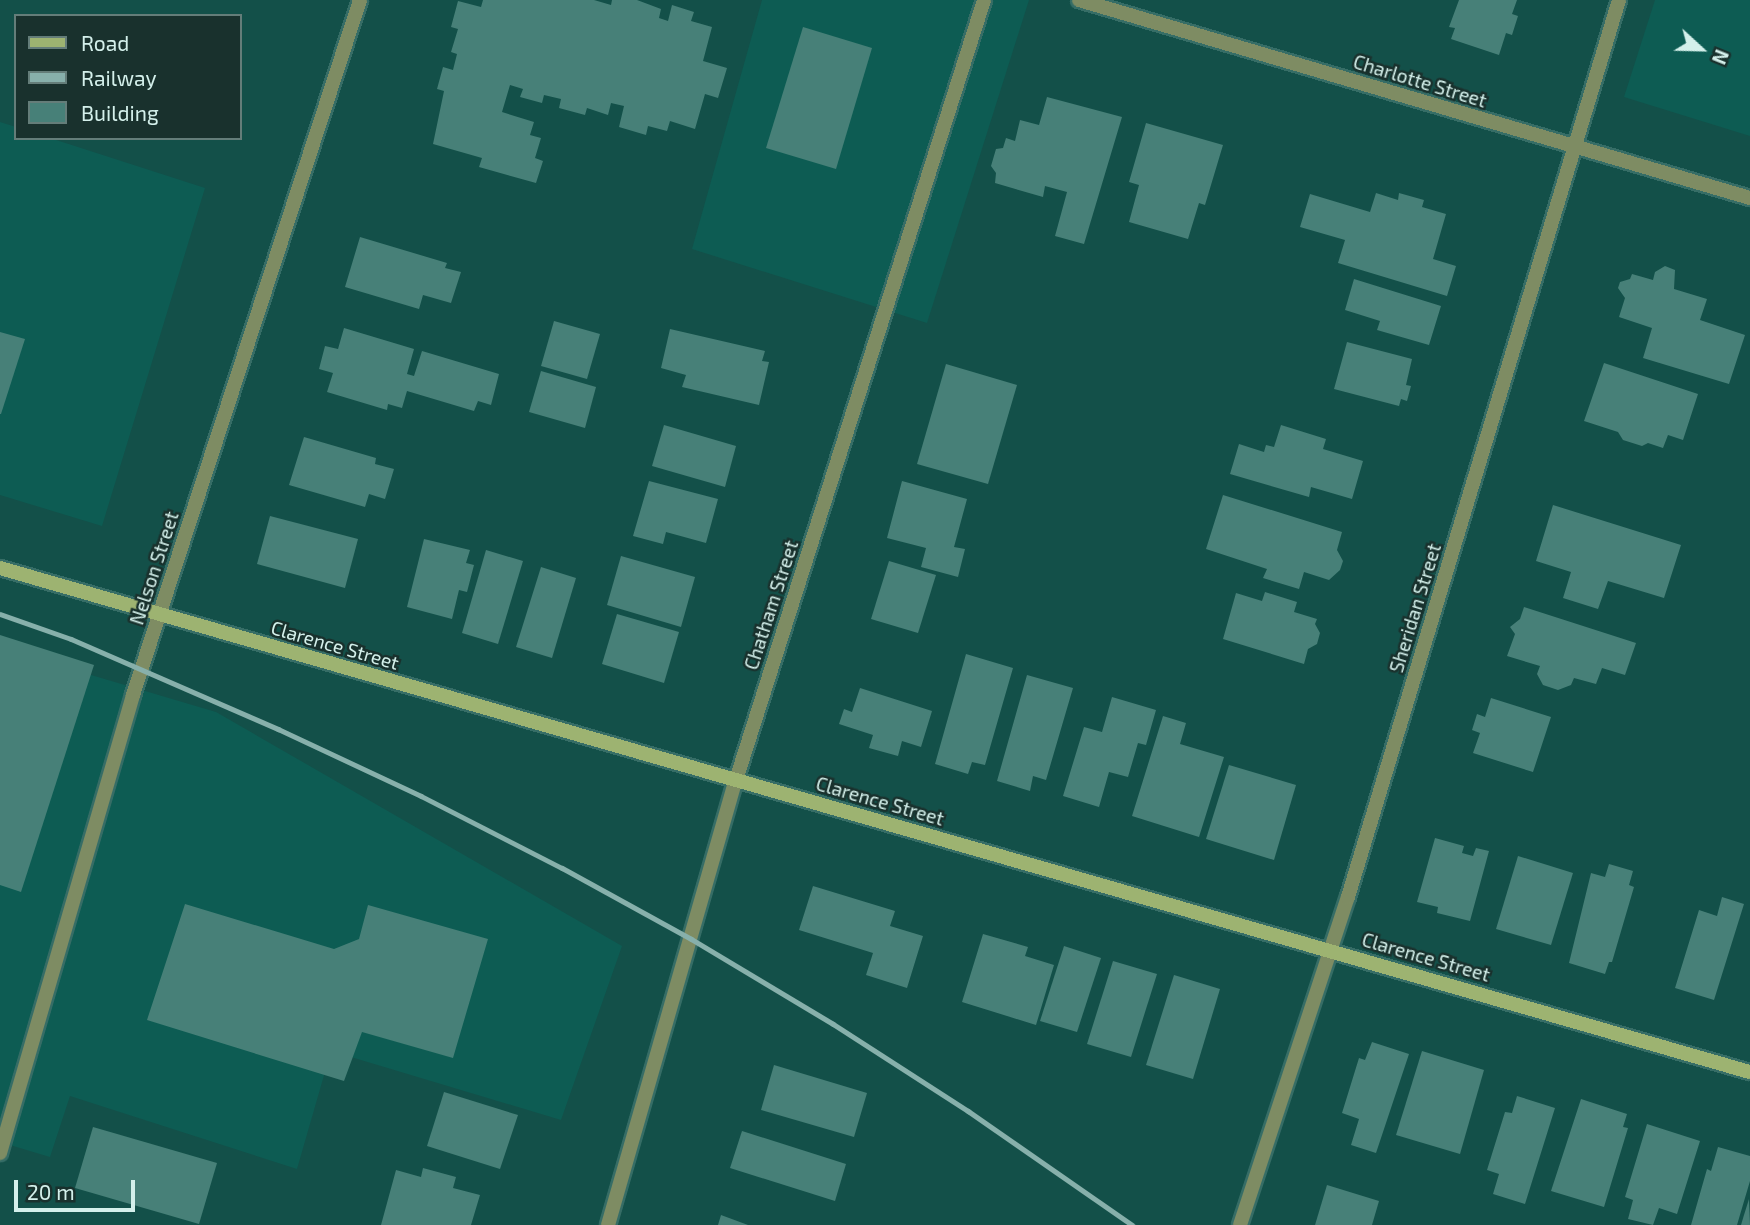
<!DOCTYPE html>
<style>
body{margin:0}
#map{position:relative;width:1750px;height:1225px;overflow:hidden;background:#135049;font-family:"Exo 2",sans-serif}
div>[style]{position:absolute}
.built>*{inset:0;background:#0d5c53}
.building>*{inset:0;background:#478078}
.roads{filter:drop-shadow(2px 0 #366d66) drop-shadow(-2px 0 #366d66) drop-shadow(0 2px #366d66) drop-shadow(0 -2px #366d66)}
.minor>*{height:14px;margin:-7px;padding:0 7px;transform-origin:7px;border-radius:7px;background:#7e8c63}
.secondary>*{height:14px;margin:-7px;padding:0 7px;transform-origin:7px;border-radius:7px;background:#9db371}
.rail>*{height:5px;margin:-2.5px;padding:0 2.5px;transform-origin:2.5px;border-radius:2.5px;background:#87b0ab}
span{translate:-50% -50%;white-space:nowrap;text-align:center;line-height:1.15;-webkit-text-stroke:5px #19312d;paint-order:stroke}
.street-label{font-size:19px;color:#d4f0eb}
.legend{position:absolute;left:14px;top:14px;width:228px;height:126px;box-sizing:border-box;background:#19312d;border:2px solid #647d79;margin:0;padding:9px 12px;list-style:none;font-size:21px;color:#d4f0eb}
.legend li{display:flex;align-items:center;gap:14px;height:35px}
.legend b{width:35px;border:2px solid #647d79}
.north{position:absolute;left:1666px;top:14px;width:70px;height:70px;-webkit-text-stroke:5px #19312d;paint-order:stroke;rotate:112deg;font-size:19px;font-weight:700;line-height:28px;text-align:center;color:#d4f0eb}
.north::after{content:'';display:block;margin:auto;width:24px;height:32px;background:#d4f0eb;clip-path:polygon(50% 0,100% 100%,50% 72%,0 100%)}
.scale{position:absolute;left:14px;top:1180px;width:121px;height:32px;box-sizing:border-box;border:4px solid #d4f0eb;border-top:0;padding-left:9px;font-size:21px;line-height:24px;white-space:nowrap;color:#d4f0eb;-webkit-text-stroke:5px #19312d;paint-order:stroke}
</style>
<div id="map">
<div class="built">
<div style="clip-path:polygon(762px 0,1029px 0,927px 323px,692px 249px)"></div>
<div style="clip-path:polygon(1655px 0,1750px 0,1750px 136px,1624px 97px)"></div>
<div style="clip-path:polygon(0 122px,16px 127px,16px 138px,50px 138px,205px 188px,102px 526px,0 495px)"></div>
<div style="clip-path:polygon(0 648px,216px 712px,622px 946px,561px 1120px,331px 1051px,297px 1169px,70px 1096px,50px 1157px,0 1142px)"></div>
</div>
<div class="building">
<div style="clip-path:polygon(483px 0,594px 0,611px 5px,612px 0,637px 0,661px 9px,659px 18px,668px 21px,672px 5px,694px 12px,691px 21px,712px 27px,703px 61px,727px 68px,718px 98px,705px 94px,695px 129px,670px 121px,667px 131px,648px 126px,646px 135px,619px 127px,624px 106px,611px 103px,608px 115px,587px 108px,585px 115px,559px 108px,561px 99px,544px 95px,542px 103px,520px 97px,523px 89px,510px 85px,502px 112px,534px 122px,530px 135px,541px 138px,535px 158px,543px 161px,536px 183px,479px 167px,482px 158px,433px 144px,444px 91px,437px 89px,443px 67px,453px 70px,457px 54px,451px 52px,458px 29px,451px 27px,458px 1px,481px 7px)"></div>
<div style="clip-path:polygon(1459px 0,1517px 0,1512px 14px,1518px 16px,1512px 35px,1506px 33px,1499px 55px,1451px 39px,1455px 28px,1449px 27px)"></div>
<div style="clip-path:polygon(803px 27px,872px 48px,836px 169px,766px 148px)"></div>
<div style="clip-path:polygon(1047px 97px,1122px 117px,1084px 244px,1055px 236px,1067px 192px,1045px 186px,1043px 197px,995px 183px,996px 173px,991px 166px,996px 149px,1003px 148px,1006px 138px,1015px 141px,1020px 120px,1039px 125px)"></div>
<div style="clip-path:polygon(1146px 123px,1223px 145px,1205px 205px,1199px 203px,1188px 239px,1129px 222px,1139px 185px,1129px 182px)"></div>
<div style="clip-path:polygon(1376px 193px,1398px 200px,1399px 193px,1424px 200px,1422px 207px,1446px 214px,1433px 259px,1456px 266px,1447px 296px,1338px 263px,1345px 240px,1300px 227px,1310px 194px,1370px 212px)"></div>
<div style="clip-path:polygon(360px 237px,447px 263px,445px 268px,461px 272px,451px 303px,423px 295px,419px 309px,345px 287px)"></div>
<div style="clip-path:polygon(1665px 266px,1675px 270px,1674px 289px,1707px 299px,1700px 320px,1745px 335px,1729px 384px,1643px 358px,1652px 328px,1619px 317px,1625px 298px,1618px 288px,1620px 282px,1630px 279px,1632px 274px,1653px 280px,1655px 272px)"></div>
<div style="clip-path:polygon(1354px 279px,1441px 306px,1429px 345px,1377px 330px,1380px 321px,1345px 310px)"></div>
<div style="clip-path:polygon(554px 321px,600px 334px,587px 379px,541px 366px)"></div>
<div style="clip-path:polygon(344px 328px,414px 349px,407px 374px,414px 376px,422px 351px,499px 374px,491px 405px,478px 401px,474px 411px,407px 391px,402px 408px,388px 404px,387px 410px,327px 392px,333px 373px,319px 369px,325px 346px,338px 349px)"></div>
<div style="clip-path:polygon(670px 329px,765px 351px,762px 361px,769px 362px,759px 405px,682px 387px,686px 375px,661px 368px)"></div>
<div style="clip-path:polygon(0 332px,25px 339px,1px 414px,0 414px)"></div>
<div style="clip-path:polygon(1347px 342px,1412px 359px,1406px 385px,1411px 386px,1407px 401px,1401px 399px,1399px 406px,1334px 389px)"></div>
<div style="clip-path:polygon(1604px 363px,1698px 394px,1683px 440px,1668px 435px,1663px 448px,1648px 443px,1642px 446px,1623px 440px,1618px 432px,1584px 421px)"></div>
<div style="clip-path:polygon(946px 364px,1017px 385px,988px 484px,917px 464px)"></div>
<div style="clip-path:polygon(541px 371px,596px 387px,585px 428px,529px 412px)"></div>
<div style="clip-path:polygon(664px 425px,736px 446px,725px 487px,652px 466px)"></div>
<div style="clip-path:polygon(1281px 425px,1326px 439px,1323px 449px,1363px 461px,1352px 499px,1311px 487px,1309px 497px,1230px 474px,1239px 444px,1264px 452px,1266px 445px,1274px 447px)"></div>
<div style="clip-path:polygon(304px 437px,376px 458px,375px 464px,394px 469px,385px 499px,369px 494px,365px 507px,289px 485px)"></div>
<div style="clip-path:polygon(649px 481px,718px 499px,706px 543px,666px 532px,663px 544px,633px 536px)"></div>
<div style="clip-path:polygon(902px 481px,967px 499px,954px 547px,965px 549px,958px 577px,921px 567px,926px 548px,887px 538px)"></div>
<div style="clip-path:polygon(1223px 495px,1342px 532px,1337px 550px,1343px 561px,1340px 570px,1329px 580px,1304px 572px,1299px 589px,1263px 578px,1267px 569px,1206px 549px)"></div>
<div style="clip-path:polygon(1553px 505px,1681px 545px,1664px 598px,1608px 581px,1598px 609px,1563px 598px,1571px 572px,1536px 561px)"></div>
<div style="clip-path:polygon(270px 516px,358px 539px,345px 588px,257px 564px)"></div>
<div style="clip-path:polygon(424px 539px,470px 550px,466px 563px,474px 565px,467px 592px,459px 590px,452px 619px,407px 607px)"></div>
<div style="clip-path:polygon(486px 550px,523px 561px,498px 644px,462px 633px)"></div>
<div style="clip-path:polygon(621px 556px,695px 577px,681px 627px,607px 605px)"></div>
<div style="clip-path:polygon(889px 561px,936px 575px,918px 633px,871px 619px)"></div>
<div style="clip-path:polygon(541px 567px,576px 578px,552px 658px,516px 647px)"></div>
<div style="clip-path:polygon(1265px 592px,1297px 602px,1294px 612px,1317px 619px,1315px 624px,1320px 633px,1317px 644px,1308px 649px,1304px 664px,1223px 639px,1236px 593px,1262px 601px)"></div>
<div style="clip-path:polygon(1524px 607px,1636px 643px,1625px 675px,1602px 668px,1596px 684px,1574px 678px,1571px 685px,1558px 690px,1543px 685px,1537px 674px,1540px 666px,1507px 656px,1515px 634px,1510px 627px,1520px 619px)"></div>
<div style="clip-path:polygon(617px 614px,679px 632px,664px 683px,602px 664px)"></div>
<div style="clip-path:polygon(0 635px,94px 665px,21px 892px,0 885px)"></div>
<div style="clip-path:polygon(966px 654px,1013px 668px,985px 765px,972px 762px,968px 774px,935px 764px)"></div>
<div style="clip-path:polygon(1027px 675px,1073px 688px,1046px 780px,1033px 776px,1030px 791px,997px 781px)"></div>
<div style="clip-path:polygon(860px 688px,932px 711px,921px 747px,902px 741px,898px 756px,869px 748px,873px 735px,839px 724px,844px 709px,852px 712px)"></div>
<div style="clip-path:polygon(1112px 697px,1156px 710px,1146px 745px,1138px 743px,1128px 777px,1109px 772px,1099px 807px,1063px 796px,1084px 727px,1102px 732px)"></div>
<div style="clip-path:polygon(1491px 698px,1551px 717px,1533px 772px,1473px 753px,1480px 733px,1472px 730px,1477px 714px,1485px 717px)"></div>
<div style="clip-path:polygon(1163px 716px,1186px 723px,1180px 744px,1224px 757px,1199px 837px,1132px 816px)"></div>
<div style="clip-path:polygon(1229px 765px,1296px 785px,1274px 860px,1206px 839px)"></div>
<div style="clip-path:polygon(1435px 838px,1464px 846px,1462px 853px,1473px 856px,1476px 848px,1489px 851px,1470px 921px,1437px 913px,1438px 907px,1417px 902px)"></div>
<div style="clip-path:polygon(1518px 856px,1573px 873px,1551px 945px,1496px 929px)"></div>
<div style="clip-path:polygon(1609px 864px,1633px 871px,1629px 885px,1634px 887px,1612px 962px,1609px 962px,1605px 974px,1569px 963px,1591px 873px,1605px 877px)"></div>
<div style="clip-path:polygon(813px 886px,895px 911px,890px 926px,923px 936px,907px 988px,866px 975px,873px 953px,799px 930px)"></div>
<div style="clip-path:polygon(1722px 897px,1744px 904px,1714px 1000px,1675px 988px,1699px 910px,1717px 916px)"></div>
<div style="clip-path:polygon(185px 904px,334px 949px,359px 939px,368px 905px,488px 939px,453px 1058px,362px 1032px,344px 1081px,147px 1020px)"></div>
<div style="clip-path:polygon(983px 934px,1028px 947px,1025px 956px,1054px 965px,1036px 1025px,962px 1002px)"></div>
<div style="clip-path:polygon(1064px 946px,1101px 958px,1077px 1032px,1040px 1021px)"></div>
<div style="clip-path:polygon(1113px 961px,1157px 974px,1131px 1057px,1087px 1044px)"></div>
<div style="clip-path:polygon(1174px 975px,1220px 989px,1193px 1079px,1146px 1065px)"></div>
<div style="clip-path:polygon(1372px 1042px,1409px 1054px,1376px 1153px,1351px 1145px,1359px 1119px,1342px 1113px,1359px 1058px,1365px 1060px)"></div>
<div style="clip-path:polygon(1422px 1051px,1484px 1070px,1460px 1154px,1396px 1135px)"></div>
<div style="clip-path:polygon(774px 1065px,867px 1093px,854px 1137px,761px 1110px)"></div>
<div style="clip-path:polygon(444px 1092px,518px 1115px,500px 1169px,427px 1146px)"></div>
<div style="clip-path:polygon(1517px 1096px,1555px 1108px,1525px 1204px,1493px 1194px,1499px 1174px,1487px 1170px,1505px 1112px,1512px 1113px)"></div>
<div style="clip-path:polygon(1581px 1099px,1627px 1114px,1623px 1127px,1628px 1128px,1604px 1207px,1551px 1191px)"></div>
<div style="clip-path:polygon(1647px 1124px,1700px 1141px,1677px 1214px,1659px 1208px,1653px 1225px,1628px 1219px,1633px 1200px,1625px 1197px)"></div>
<div style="clip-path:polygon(93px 1127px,217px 1163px,199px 1224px,75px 1188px)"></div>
<div style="clip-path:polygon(742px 1131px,846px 1164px,835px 1201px,730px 1168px)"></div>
<div style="clip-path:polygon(1718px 1147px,1750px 1156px,1750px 1181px,1737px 1225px,1691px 1225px,1707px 1169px,1711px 1171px)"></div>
<div style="clip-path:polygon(423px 1168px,456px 1177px,453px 1188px,480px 1195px,471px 1225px,381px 1225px,396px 1170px,421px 1177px)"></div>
<div style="clip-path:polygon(1327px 1185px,1379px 1201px,1372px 1225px,1315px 1225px)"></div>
<div style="clip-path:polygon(1749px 1199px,1750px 1225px,1741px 1225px,1744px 1215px)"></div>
<div style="clip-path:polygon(721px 1215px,748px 1225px,718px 1225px)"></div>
</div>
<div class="roads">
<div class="minor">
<div style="left:1079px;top:0;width:700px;rotate:16.44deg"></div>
<div style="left:0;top:1153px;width:477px;rotate:-73.8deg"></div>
<div style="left:133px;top:695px;width:731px;rotate:-71.91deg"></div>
<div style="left:608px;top:1225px;width:463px;rotate:-74deg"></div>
<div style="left:736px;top:780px;width:818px;rotate:-72.36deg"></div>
<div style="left:1240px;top:1225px;width:345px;rotate:-71.8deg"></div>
<div style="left:1348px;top:897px;width:937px;rotate:-73.19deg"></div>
</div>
<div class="secondary">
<div style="left:0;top:568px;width:1821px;rotate:16.07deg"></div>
</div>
</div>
<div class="rail">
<div style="left:0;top:614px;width:75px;rotate:19.4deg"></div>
<div style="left:71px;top:639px;width:226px;rotate:23.5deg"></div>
<div style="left:278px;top:729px;width:158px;rotate:25.1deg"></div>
<div style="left:421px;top:796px;width:158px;rotate:27.1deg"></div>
<div style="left:562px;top:868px;width:147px;rotate:28.8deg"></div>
<div style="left:691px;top:939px;width:165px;rotate:30.9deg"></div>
<div style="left:833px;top:1024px;width:161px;rotate:32.8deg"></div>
<div style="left:968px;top:1111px;width:200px;rotate:34.8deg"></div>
</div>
<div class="street-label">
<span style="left:1420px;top:81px;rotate:17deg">Charlotte Street</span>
<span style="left:154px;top:568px;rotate:-72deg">Nelson Street</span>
<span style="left:771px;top:605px;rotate:-72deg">Chatham Street</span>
<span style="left:1415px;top:608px;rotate:-73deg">Sheridan Street</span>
<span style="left:335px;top:645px;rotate:16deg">Clarence Street</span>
<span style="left:880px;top:801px;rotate:16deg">Clarence Street</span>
<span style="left:1426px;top:957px;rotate:16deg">Clarence Street</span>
</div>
<ul class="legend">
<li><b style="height:9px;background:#9db371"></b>Road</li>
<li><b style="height:9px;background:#87b0ab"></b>Railway</li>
<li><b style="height:19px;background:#478078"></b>Building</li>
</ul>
<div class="north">N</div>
<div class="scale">20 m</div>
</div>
